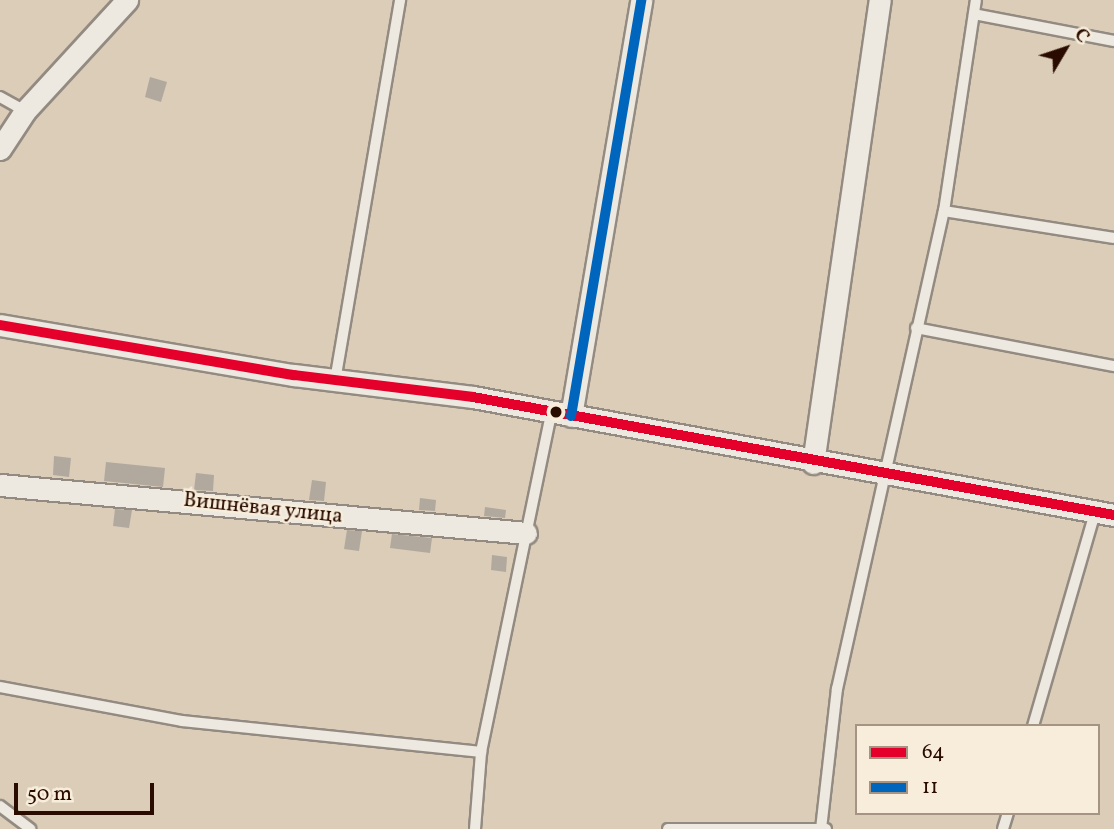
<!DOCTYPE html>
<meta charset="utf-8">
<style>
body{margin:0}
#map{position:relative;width:1114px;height:829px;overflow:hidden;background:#e8e0d0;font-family:Vollkorn,serif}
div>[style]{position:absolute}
.green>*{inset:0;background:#dbcdb8}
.building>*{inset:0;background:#b1a99e}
.roads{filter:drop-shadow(2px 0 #938b81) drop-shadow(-2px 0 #938b81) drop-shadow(0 2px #938b81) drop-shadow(0 -2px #938b81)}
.lane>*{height:10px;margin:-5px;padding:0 5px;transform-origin:5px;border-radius:5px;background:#ede8e0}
.street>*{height:21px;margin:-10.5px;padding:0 10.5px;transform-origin:10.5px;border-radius:10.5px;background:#ede8e0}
.bus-1>*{height:10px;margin:-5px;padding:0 5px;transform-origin:5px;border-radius:5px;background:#e4002b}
.bus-2>*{height:10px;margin:-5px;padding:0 5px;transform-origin:5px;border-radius:5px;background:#0065bd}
.dots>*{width:19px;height:19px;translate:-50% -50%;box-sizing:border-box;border:4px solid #f7edda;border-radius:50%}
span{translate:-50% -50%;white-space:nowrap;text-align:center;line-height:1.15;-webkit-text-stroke:5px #f7edda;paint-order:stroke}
.street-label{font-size:21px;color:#2a0b00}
.legend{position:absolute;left:855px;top:724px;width:245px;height:91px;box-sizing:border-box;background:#f7edda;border:2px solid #a59383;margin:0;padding:9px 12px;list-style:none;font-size:21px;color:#2a0b00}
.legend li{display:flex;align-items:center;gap:14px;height:35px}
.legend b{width:35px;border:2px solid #a59383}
.north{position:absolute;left:1030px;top:14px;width:70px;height:70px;-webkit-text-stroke:5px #f7edda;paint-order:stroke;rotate:51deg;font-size:19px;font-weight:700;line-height:28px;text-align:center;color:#2a0b00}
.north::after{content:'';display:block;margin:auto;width:24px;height:32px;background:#2a0b00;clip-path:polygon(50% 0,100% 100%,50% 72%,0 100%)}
.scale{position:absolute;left:14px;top:783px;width:140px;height:32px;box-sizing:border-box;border:4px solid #2a0b00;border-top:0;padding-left:9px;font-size:21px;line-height:24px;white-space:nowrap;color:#2a0b00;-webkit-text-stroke:5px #f7edda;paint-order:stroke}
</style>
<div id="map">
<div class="green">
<div style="clip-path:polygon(evenodd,0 0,1114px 0,1114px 829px,0 829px,0 0,857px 726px,1098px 726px,1098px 813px,857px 813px,857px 726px)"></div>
</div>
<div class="building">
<div style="clip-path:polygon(150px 77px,167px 82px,161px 102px,145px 97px)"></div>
<div style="clip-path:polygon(54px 456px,71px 458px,69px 477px,53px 475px)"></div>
<div style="clip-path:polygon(106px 462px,165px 468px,163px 487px,104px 481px)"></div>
<div style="clip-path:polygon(196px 473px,214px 475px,213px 491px,194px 490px)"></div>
<div style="clip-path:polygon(312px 480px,326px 482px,324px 501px,309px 500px)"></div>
<div style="clip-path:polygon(420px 498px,436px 500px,435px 511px,419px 510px)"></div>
<div style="clip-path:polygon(485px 507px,506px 510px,505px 518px,484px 516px)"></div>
<div style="clip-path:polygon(115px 509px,132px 510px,129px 528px,113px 526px)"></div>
<div style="clip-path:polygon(347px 530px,362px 531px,359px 551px,344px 549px)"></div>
<div style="clip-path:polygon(392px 534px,432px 538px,430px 553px,390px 548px)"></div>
<div style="clip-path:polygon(492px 555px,507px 557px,506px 572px,491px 570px)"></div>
</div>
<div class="roads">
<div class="lane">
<div style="left:974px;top:14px;width:143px;rotate:10.9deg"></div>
<div style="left:0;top:97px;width:29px;rotate:29deg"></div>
<div style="left:944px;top:211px;width:172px;rotate:9deg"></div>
<div style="left:916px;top:328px;width:202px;rotate:10.9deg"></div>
<div style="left:335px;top:381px;width:387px;rotate:-80.3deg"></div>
<div style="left:0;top:687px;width:185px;rotate:10.6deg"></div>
<div style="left:182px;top:721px;width:301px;rotate:5.9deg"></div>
<div style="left:1033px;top:726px;width:223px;rotate:-73.8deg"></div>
<div style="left:0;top:806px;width:38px;rotate:37deg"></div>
<div style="left:475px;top:829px;width:77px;rotate:-85.5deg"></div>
<div style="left:481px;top:752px;width:346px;rotate:-78.3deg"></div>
<div style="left:668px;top:829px;width:158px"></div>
<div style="left:821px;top:829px;width:141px;rotate:-83.5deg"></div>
<div style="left:837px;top:689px;width:490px;rotate:-77.4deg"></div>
<div style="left:944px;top:211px;width:213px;rotate:-81.4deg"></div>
<div style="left:1003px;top:829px;width:17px;rotate:-73deg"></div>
</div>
<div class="street">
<div style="left:0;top:149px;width:45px;rotate:-56.7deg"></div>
<div style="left:25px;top:111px;width:151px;rotate:-47.4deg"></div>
<div style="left:0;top:325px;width:298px;rotate:9.7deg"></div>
<div style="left:294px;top:375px;width:180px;rotate:7deg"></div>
<div style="left:473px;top:397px;width:652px;rotate:10.43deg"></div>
<div style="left:571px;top:416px;width:422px;rotate:-80.4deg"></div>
<div style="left:813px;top:463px;width:468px;rotate:-81.8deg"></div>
<div style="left:0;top:485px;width:528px;rotate:5.21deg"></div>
</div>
</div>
<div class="bus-1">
<div style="left:0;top:325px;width:298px;rotate:9.7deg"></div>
<div style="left:294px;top:375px;width:180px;rotate:7deg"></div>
<div style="left:473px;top:397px;width:652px;rotate:10.43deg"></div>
</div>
<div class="bus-2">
<div style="left:571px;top:416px;width:422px;rotate:-80.4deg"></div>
</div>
<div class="dots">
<div style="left:556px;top:412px;background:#2a0b00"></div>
</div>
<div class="street-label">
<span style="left:263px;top:509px;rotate:6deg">Вишнёвая улица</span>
</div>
<ul class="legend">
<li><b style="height:9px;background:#e4002b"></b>64</li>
<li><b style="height:9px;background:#0065bd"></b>11</li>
</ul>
<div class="north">С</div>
<div class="scale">50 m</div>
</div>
